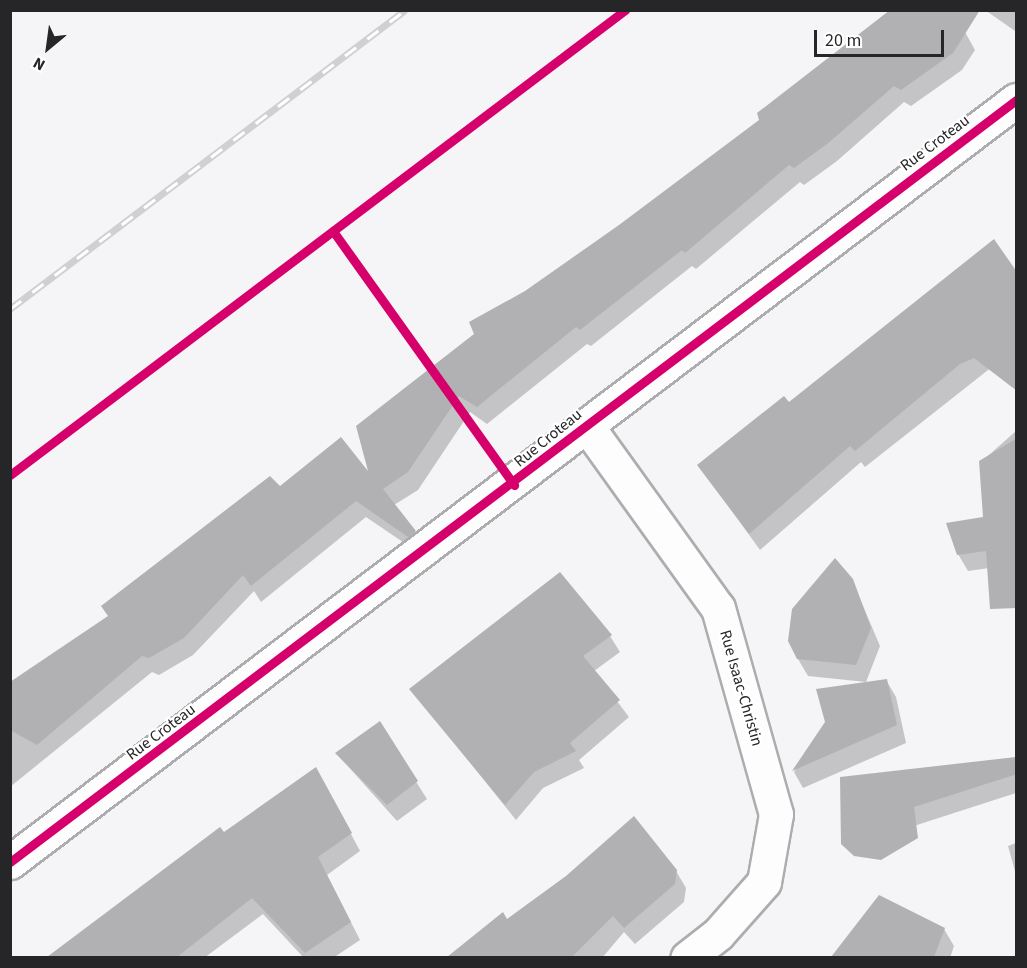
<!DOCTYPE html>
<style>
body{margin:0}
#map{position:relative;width:1027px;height:968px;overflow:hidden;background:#f5f4f7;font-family:"Source Sans 3",sans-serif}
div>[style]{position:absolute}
.shadow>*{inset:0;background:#0003}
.building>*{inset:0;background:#b1b0b2}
.roads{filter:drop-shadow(2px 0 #adacae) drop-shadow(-2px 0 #adacae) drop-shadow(0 2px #adacae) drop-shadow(0 -2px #adacae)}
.street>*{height:33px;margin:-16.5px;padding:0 16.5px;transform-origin:16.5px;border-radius:16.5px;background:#fefdfe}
.rail>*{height:7px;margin-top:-3.5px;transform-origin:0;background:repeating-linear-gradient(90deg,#fff 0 14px,#d0cfd1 0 28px);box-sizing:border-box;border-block:2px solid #d0cfd1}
.cycleway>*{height:9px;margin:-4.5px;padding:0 4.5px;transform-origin:4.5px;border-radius:4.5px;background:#d6006c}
span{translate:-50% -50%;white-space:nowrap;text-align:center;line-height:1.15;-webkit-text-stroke:4.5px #fff;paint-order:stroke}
.street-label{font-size:16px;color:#262527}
.frame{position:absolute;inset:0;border:12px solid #262527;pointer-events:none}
.north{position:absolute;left:18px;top:18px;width:60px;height:60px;-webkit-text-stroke:4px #fff;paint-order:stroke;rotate:209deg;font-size:16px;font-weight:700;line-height:24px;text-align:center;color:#262527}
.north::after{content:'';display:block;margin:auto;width:21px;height:27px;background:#262527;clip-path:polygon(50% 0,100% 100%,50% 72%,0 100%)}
.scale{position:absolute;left:814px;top:30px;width:130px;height:27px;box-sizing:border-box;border:3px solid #262527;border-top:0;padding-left:8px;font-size:18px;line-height:21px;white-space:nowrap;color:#262527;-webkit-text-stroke:4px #fff;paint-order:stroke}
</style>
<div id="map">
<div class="shadow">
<div style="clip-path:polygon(985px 10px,1016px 10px,1016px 29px,1015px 31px)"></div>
<div style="clip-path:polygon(965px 32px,975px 50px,962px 70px,911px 106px,904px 102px,837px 161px,804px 185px,800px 182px,696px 269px,692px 266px,591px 346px,587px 344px,487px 424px,470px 412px,418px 490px,394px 505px,425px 548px,419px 553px,366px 517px,261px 602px,254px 591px,193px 655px,159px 675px,152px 672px,10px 787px,10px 684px,109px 617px,280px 488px,372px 477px,526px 293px)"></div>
<div style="clip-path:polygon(993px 241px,1016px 348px,865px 467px,861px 462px,760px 550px,699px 465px,788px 405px)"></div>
<div style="clip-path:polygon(1016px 431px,1016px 577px,1011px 565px,968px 571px,958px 554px,985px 518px,981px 462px)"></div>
<div style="clip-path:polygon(852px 580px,880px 646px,866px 682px,808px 676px,798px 659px)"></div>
<div style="clip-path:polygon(610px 636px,620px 652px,594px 671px,629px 717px,579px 760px,584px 768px,543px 788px,516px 820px,411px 689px)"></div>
<div style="clip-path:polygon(886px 680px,896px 697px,906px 743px,803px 788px,794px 772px,827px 722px)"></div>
<div style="clip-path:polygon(379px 723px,427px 799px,397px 821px,337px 754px)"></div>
<div style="clip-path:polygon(1015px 758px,1016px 793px,855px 845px,842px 778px)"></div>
<div style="clip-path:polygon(325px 785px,360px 851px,327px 875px,360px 940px,333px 958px,304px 958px,263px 914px,204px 958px,52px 958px,220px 829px,224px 834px)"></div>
<div style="clip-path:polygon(1016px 843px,1016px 875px,1008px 846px)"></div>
<div style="clip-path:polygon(676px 871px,686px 888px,684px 902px,635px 944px,624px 932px,602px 958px,450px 958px,502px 915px,506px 921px)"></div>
<div style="clip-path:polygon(944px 929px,954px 946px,950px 958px,839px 958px,838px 949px)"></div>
</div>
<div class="building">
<div style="clip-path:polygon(890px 10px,980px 10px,953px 53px,901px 90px,894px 86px,827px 144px,794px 168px,789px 165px,685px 253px,682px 250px,580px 330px,576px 327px,477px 407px,459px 396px,408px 472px,383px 489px,416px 531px,408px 537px,356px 501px,251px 586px,243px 575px,184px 638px,149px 658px,142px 656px,37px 745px,10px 730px,10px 682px,108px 616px,101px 606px,270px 476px,280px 486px,341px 437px,368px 471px,356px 426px,474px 334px,469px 322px,525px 291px,619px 225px,759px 120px,757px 113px)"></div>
<div style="clip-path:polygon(994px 239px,1017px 272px,1017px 391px,974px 358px,960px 364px,855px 451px,850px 446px,749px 534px,697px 465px,784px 396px,789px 402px)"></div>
<div style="clip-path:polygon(1017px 438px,1017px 608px,990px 609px,986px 551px,957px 555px,946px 523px,983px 517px,979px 461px)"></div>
<div style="clip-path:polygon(835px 558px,853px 579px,871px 628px,856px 665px,797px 659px,788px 641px,792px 609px)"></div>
<div style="clip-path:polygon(560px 572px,612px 635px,583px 656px,620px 700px,570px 743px,576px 751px,534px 772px,505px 805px,409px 689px)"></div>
<div style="clip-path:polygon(887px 679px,897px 725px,792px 771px,825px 722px,816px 689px)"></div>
<div style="clip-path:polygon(380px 721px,418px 781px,387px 805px,335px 753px)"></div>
<div style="clip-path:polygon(1016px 757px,1017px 774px,914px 807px,918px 838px,881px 860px,854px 856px,841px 844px,840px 777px)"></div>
<div style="clip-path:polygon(316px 767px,352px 833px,318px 857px,351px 922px,305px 953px,252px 898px,177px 957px,47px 957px,220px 827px,224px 832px)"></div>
<div style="clip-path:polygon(634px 816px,677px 870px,675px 884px,624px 928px,613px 916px,572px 957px,447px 957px,503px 912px,507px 919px,566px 876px)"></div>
<div style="clip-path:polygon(879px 895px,945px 928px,934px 957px,831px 957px)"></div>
</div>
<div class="roads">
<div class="street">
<div style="left:587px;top:426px;width:224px;rotate:54.3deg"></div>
<div style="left:718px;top:608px;width:214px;rotate:74.3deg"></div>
<div style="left:776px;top:814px;width:69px;rotate:100deg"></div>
<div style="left:764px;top:882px;width:69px;rotate:131.5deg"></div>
<div style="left:718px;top:934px;width:39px;rotate:142deg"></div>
<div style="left:10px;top:862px;width:1262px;rotate:-37.14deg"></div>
</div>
</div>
<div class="rail">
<div style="left:10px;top:309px;width:496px;rotate:-37.1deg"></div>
</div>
<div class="cycleway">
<div style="left:333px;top:231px;width:312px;rotate:54.5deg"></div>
<div style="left:10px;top:475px;width:771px;rotate:-37.09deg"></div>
<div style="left:10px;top:862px;width:1262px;rotate:-37.14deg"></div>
</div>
<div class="street-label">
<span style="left:935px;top:143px;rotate:-37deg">Rue Croteau</span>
<span style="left:548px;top:438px;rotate:-39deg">Rue Croteau</span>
<span style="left:741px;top:688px;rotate:74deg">Rue Isaac-Christin</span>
<span style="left:161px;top:732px;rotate:-37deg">Rue Croteau</span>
</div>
<div class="frame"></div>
<div class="north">N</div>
<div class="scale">20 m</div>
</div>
